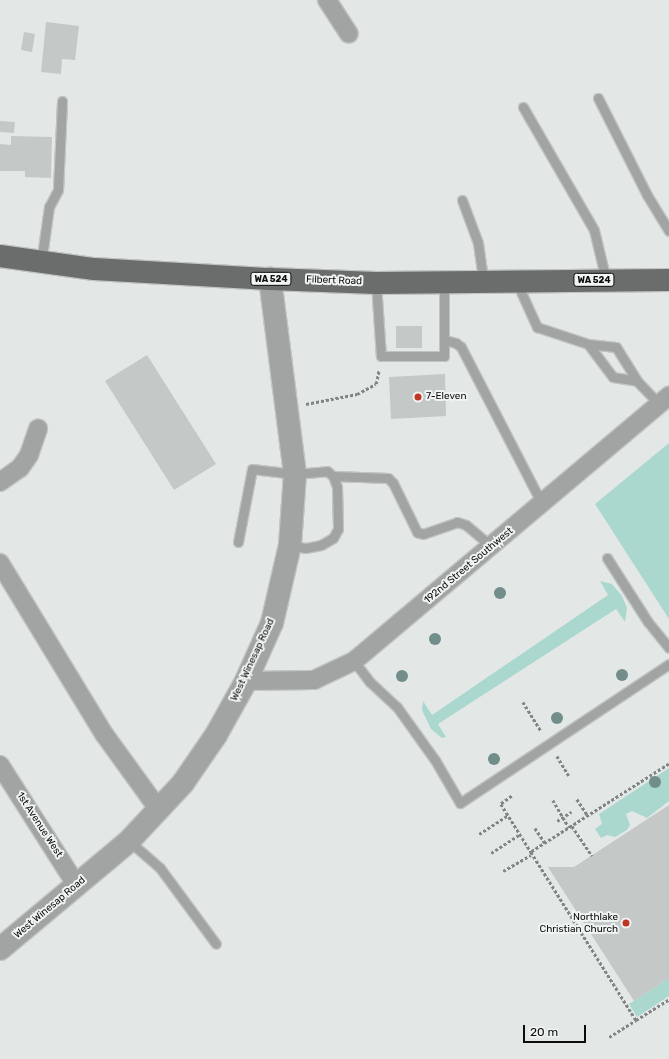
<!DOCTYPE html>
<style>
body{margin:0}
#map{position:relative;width:669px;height:1059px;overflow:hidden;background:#e3e8e7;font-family:Rubik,sans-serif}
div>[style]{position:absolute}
.green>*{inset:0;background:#abd8ce}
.building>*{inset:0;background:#c4c8c7}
.path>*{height:2.5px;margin-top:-1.25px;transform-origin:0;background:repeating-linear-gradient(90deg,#828585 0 3px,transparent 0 5px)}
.roads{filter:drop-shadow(1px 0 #c0c5c4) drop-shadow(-1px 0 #c0c5c4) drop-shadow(0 1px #c0c5c4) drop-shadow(0 -1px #c0c5c4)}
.service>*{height:9px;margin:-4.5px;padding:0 4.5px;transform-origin:4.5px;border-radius:4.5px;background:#a2a4a4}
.minor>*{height:18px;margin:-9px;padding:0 9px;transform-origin:9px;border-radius:9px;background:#a2a4a4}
.tertiary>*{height:22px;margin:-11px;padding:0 11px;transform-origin:11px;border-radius:11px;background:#a2a4a4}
.primary>*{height:22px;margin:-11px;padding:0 11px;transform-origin:11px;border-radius:11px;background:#6a6d6c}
.trees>*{width:12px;height:12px;margin:-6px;border-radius:50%;background:#718e8a}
.dots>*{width:11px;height:11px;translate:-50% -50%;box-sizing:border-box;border:2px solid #f0f5f4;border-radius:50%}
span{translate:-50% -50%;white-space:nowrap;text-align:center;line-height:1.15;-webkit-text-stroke:4px #f0f5f4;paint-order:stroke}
.shield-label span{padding:1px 3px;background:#f0f5f4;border:1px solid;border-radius:3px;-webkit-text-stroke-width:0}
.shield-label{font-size:9px;color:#0b0c0c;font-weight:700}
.street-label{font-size:10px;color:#0b0c0c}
.poi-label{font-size:10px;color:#0b0c0c}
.left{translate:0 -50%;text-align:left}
.right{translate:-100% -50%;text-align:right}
.scale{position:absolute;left:523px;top:1025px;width:63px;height:18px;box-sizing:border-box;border:2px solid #0b0c0c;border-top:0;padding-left:5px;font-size:12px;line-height:14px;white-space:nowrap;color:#0b0c0c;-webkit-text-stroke:3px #f0f5f4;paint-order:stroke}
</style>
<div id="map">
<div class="green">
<div style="clip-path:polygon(669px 443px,669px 619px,595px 504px)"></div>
<div style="clip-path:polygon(600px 581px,612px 584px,622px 596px,627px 608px,625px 622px,616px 609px,438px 724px,446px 737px,442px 738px,431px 729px,422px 710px,423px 701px,432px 715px,608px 595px)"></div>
<div style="clip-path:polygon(669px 768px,669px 801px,647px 818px,632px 811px,626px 814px,630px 825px,627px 830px,615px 837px,607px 835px,601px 838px,595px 829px,602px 824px,599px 814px)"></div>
<div style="clip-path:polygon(669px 978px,669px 996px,637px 1017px,629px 1004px)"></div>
</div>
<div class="building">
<div style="clip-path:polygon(46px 22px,79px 26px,75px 60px,62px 59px,61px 74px,41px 72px)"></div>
<div style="clip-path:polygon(24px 32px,35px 34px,32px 52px,21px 50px)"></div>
<div style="clip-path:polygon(0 121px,15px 122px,14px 133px,0 132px)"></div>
<div style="clip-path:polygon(11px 136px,52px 137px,51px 178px,25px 177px,25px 171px,0 171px,0 144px,11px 145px)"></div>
<div style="clip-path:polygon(396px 326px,422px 326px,422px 348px,396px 348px)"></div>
<div style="clip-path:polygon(147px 355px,216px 464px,174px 490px,105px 381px)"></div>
<div style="clip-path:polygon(445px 374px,446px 416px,391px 419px,389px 377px)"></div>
<div style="clip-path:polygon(669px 805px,669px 978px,634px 1001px,548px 867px,574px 867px)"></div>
</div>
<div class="path">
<div style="left:306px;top:404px;width:52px;rotate:-11.1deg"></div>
<div style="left:357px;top:394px;width:21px;rotate:-28deg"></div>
<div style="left:376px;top:384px;width:14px;rotate:-78deg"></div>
<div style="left:523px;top:702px;width:34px;rotate:58deg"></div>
<div style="left:557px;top:756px;width:23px;rotate:59deg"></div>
<div style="left:669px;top:764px;width:164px;rotate:147.5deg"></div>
<div style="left:531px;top:852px;width:198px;rotate:58deg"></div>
<div style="left:636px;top:1020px;width:39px;rotate:-32deg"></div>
<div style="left:512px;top:796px;width:14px;rotate:144deg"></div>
<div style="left:501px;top:804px;width:57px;rotate:58deg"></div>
<div style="left:577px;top:799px;width:20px;rotate:57deg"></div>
<div style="left:553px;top:800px;width:32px;rotate:60deg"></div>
<div style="left:557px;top:821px;width:17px;rotate:-33deg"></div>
<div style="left:572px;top:826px;width:36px;rotate:56deg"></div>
<div style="left:535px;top:828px;width:18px;rotate:56deg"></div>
<div style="left:479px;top:834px;width:35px;rotate:-33deg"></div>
<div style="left:491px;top:853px;width:35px;rotate:-33deg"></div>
<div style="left:503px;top:871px;width:32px;rotate:-30deg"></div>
<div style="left:609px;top:1037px;width:32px;rotate:-32deg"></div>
</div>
<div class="roads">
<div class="service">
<div style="left:598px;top:98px;width:109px;rotate:63.2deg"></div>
<div style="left:647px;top:195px;width:42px;rotate:58.6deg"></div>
<div style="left:523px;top:107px;width:142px;rotate:60deg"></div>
<div style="left:594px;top:230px;width:51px;rotate:76.5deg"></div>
<div style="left:462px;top:200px;width:46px;rotate:69.6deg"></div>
<div style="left:478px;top:243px;width:37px;rotate:82deg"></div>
<div style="left:41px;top:263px;width:57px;rotate:-81.9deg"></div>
<div style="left:49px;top:207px;width:19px;rotate:-62deg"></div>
<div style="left:58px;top:190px;width:89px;rotate:-87.4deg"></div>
<div style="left:516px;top:281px;width:51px;rotate:65.5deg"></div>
<div style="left:537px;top:327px;width:54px;rotate:18.4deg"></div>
<div style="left:588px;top:344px;width:28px;rotate:6deg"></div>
<div style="left:616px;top:347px;width:40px;rotate:58deg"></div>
<div style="left:637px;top:381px;width:32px;rotate:46deg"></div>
<div style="left:376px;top:283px;width:73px;rotate:86.1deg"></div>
<div style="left:381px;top:356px;width:63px"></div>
<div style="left:444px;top:356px;width:74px;rotate:-90deg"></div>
<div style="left:445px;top:340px;width:11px;rotate:15deg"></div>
<div style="left:456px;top:343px;width:6px;rotate:39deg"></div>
<div style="left:461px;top:347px;width:177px;rotate:62.7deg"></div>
<div style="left:588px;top:344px;width:41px;rotate:52.9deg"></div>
<div style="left:613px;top:377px;width:24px;rotate:9deg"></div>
<div style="left:333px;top:476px;width:55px;rotate:2.1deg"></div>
<div style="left:388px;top:478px;width:7px;rotate:45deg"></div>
<div style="left:393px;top:483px;width:55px;rotate:63.9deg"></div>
<div style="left:417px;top:532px;width:6px;rotate:18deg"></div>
<div style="left:423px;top:534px;width:36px;rotate:-19deg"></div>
<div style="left:457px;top:522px;width:9px;rotate:18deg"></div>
<div style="left:466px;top:525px;width:34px;rotate:40deg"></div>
<div style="left:238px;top:542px;width:74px;rotate:-79.1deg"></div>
<div style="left:252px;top:469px;width:43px;rotate:6.6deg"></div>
<div style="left:295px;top:474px;width:32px;rotate:-5deg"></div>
<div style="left:327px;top:471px;width:8px;rotate:40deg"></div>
<div style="left:333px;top:476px;width:12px;rotate:70deg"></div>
<div style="left:337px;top:487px;width:42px;rotate:88.6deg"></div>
<div style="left:338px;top:529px;width:10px;rotate:119deg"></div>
<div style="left:333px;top:538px;width:14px;rotate:150deg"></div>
<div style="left:321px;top:545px;width:16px;rotate:169deg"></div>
<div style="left:305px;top:548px;width:15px;rotate:-169deg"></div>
<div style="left:607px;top:558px;width:76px;rotate:57.4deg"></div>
<div style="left:648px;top:622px;width:33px;rotate:51deg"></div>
<div style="left:354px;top:661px;width:26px;rotate:53deg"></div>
<div style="left:370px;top:682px;width:37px;rotate:43deg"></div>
<div style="left:397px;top:707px;width:65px;rotate:54.4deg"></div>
<div style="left:435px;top:760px;width:50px;rotate:59.8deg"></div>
<div style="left:460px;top:803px;width:251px;rotate:-33.6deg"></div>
<div style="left:129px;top:841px;width:41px;rotate:41.1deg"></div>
<div style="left:160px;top:868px;width:94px;rotate:53.6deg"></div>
</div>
<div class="minor">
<div style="left:327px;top:0;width:40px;rotate:57.1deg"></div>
<div style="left:0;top:482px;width:24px;rotate:-35deg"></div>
<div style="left:20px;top:468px;width:16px;rotate:-55deg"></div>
<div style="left:29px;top:455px;width:28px;rotate:-71deg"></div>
<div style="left:0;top:563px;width:200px;rotate:58.7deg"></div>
<div style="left:104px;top:734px;width:94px;rotate:54.1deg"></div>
<div style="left:246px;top:681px;width:68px;rotate:-0.8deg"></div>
<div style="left:314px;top:680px;width:44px;rotate:-25.4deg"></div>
<div style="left:354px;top:661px;width:412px;rotate:-40.1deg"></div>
<div style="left:0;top:765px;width:143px;rotate:57.5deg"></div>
</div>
<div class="tertiary">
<div style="left:0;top:949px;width:168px;rotate:-39.9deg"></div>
<div style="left:129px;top:841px;width:79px;rotate:-47deg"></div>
<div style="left:183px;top:783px;width:58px;rotate:-55.5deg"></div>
<div style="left:216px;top:735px;width:62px;rotate:-60.9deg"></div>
<div style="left:246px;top:681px;width:64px;rotate:-65.9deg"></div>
<div style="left:272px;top:623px;width:80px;rotate:-77deg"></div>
<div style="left:290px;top:545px;width:71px;rotate:-86deg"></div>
<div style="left:295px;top:474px;width:197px;rotate:-97.3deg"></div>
</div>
<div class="primary">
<div style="left:0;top:256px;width:95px;rotate:7.9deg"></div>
<div style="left:94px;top:269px;width:176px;rotate:3.3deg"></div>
<div style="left:270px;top:279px;width:106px;rotate:2.2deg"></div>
<div style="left:376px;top:283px;width:293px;rotate:-0.6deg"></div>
</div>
</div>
<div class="trees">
<div style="left:500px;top:593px"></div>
<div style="left:435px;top:639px"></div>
<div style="left:622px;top:675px"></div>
<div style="left:402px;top:676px"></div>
<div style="left:557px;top:718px"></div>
<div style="left:494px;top:759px"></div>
<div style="left:655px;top:782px"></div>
</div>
<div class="dots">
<div style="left:418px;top:397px;background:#c13524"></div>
<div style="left:626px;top:923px;background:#c13524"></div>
</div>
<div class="shield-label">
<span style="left:271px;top:279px">WA 524</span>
<span style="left:594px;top:280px">WA 524</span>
</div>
<div class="street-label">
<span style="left:334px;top:281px;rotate:2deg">Filbert Road</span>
<span style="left:469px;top:566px;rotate:-40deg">192nd Street Southwest</span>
<span style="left:253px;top:660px;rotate:-65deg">West Winesap Road</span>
<span style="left:39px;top:825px;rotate:57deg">1st Avenue West</span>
<span style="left:50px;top:908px;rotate:-40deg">West Winesap Road</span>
</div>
<div class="poi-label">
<span class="left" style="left:426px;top:397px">7-Eleven</span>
<span class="right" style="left:618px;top:923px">Northlake<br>Christian Church</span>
</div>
<div class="scale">20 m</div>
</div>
